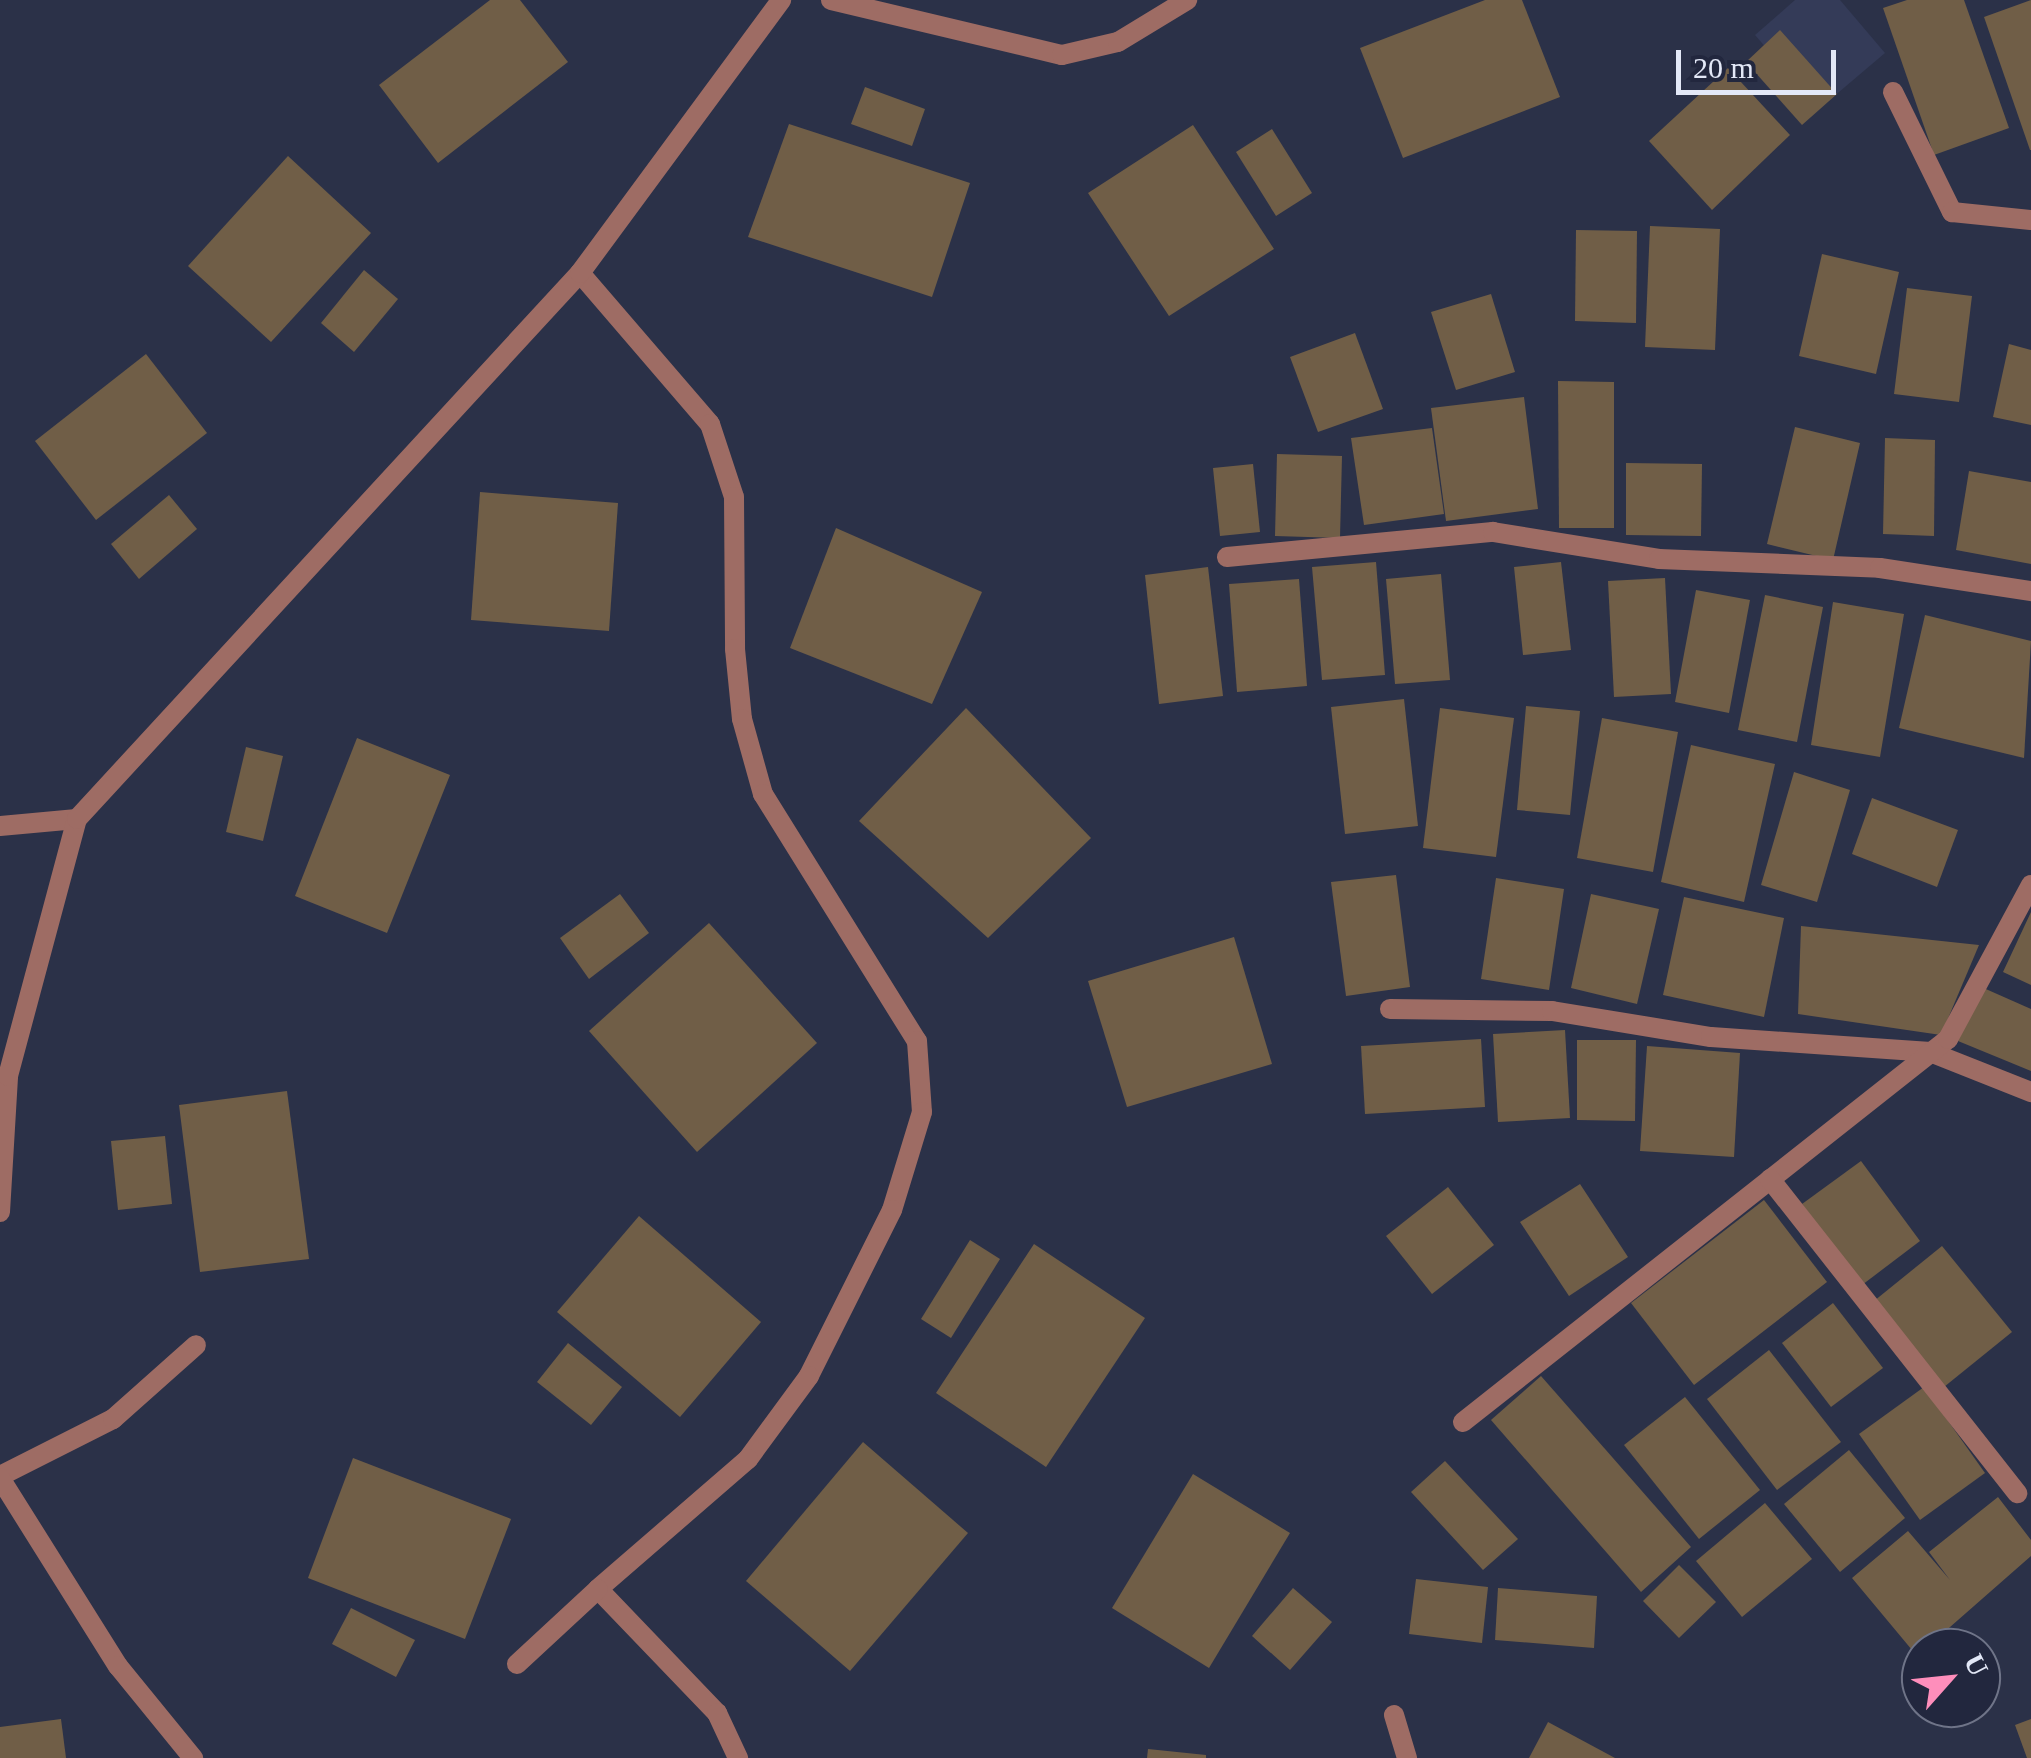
<!DOCTYPE html>
<style>
body{margin:0}
#map{position:relative;width:2031px;height:1758px;overflow:hidden;background:#2b3148;font-family:Georgia,serif}
div>[style]{position:absolute}
.built>*{inset:0;background:#343b58}
.building>*{inset:0;background:#705e47}
.lane>*{height:20px;margin:-10px;padding:0 10px;transform-origin:10px;border-radius:10px;background:#9e6c64}
.street>*{height:20px;margin:-10px;padding:0 10px;transform-origin:10px;border-radius:10px;background:#9e6c64}
span{translate:-50% -50%;white-space:nowrap;text-align:center;line-height:1.15;-webkit-text-stroke:10px #22273e;paint-order:stroke}
.north{position:absolute;left:1901px;top:1628px;width:100px;height:100px;box-sizing:border-box;background:#22273e;border:2px solid #6f7488;border-radius:50%;rotate:63deg;font-size:28px;font-weight:700;line-height:40px;text-align:center;color:#e3e8f7}
.north::after{content:'';display:block;margin:auto;width:35px;height:45px;background:#fe8ebb;clip-path:polygon(50% 0,100% 100%,50% 72%,0 100%)}
.scale{position:absolute;left:1676px;top:50px;width:160px;height:45px;box-sizing:border-box;border:5px solid #e3e8f7;border-top:0;padding-left:12px;font-size:30px;line-height:35px;white-space:nowrap;color:#e3e8f7;-webkit-text-stroke:8px #22273e;paint-order:stroke}
</style>
<div id="map">
<div class="built">
<div style="clip-path:polygon(1795px 0,1840px 0,1885px 53px,1819px 109px,1755px 35px)"></div>
</div>
<div class="building">
<div style="clip-path:polygon(490px 0,520px 0,568px 62px,438px 163px,379px 85px)"></div>
<div style="clip-path:polygon(1485px 0,1522px 0,1560px 97px,1403px 158px,1360px 48px)"></div>
<div style="clip-path:polygon(1907px 0,1964px 0,2009px 128px,1934px 155px,1883px 8px)"></div>
<div style="clip-path:polygon(2031px 0,2031px 150px,2030px 150px,1984px 17px)"></div>
<div style="clip-path:polygon(1780px 30px,1837px 94px,1802px 125px,1746px 62px)"></div>
<div style="clip-path:polygon(1728px 68px,1790px 135px,1712px 210px,1649px 141px)"></div>
<div style="clip-path:polygon(865px 87px,925px 109px,912px 146px,851px 124px)"></div>
<div style="clip-path:polygon(789px 124px,970px 183px,932px 297px,748px 237px)"></div>
<div style="clip-path:polygon(1193px 125px,1274px 249px,1169px 316px,1088px 193px)"></div>
<div style="clip-path:polygon(1272px 129px,1312px 193px,1276px 216px,1236px 152px)"></div>
<div style="clip-path:polygon(288px 156px,371px 233px,271px 342px,188px 266px)"></div>
<div style="clip-path:polygon(1650px 226px,1720px 229px,1715px 350px,1645px 347px)"></div>
<div style="clip-path:polygon(1576px 230px,1637px 231px,1636px 323px,1575px 321px)"></div>
<div style="clip-path:polygon(1822px 254px,1899px 272px,1876px 374px,1799px 356px)"></div>
<div style="clip-path:polygon(364px 270px,398px 299px,354px 352px,321px 323px)"></div>
<div style="clip-path:polygon(1907px 288px,1972px 296px,1959px 402px,1894px 394px)"></div>
<div style="clip-path:polygon(1491px 294px,1515px 372px,1456px 390px,1431px 312px)"></div>
<div style="clip-path:polygon(1355px 333px,1383px 409px,1318px 432px,1290px 357px)"></div>
<div style="clip-path:polygon(2009px 344px,2031px 350px,2031px 425px,1993px 417px)"></div>
<div style="clip-path:polygon(146px 354px,207px 433px,96px 520px,35px 441px)"></div>
<div style="clip-path:polygon(1558px 381px,1614px 382px,1614px 528px,1559px 528px)"></div>
<div style="clip-path:polygon(1524px 397px,1538px 509px,1446px 521px,1431px 408px)"></div>
<div style="clip-path:polygon(1795px 427px,1860px 443px,1833px 560px,1767px 544px)"></div>
<div style="clip-path:polygon(1432px 428px,1444px 514px,1364px 525px,1351px 438px)"></div>
<div style="clip-path:polygon(1885px 438px,1935px 440px,1934px 536px,1883px 534px)"></div>
<div style="clip-path:polygon(1277px 454px,1342px 456px,1340px 538px,1275px 536px)"></div>
<div style="clip-path:polygon(1626px 463px,1702px 464px,1701px 536px,1626px 535px)"></div>
<div style="clip-path:polygon(1253px 464px,1260px 532px,1220px 536px,1213px 468px)"></div>
<div style="clip-path:polygon(1969px 471px,2031px 482px,2031px 564px,1956px 550px)"></div>
<div style="clip-path:polygon(480px 492px,618px 503px,609px 631px,471px 620px)"></div>
<div style="clip-path:polygon(169px 495px,197px 529px,139px 579px,111px 544px)"></div>
<div style="clip-path:polygon(836px 528px,982px 592px,932px 704px,790px 648px)"></div>
<div style="clip-path:polygon(1376px 562px,1385px 675px,1322px 680px,1312px 567px)"></div>
<div style="clip-path:polygon(1561px 562px,1571px 650px,1523px 655px,1514px 567px)"></div>
<div style="clip-path:polygon(1208px 567px,1223px 696px,1159px 704px,1145px 575px)"></div>
<div style="clip-path:polygon(1441px 574px,1450px 680px,1395px 684px,1386px 579px)"></div>
<div style="clip-path:polygon(1665px 578px,1671px 694px,1614px 697px,1608px 581px)"></div>
<div style="clip-path:polygon(1299px 579px,1307px 686px,1237px 692px,1229px 584px)"></div>
<div style="clip-path:polygon(1696px 590px,1750px 600px,1729px 713px,1675px 702px)"></div>
<div style="clip-path:polygon(1765px 595px,1823px 607px,1797px 742px,1738px 730px)"></div>
<div style="clip-path:polygon(1833px 602px,1904px 614px,1880px 757px,1811px 745px)"></div>
<div style="clip-path:polygon(1925px 615px,2031px 641px,2024px 758px,1899px 728px)"></div>
<div style="clip-path:polygon(1404px 699px,1418px 826px,1345px 834px,1331px 707px)"></div>
<div style="clip-path:polygon(1526px 706px,1580px 711px,1570px 815px,1517px 810px)"></div>
<div style="clip-path:polygon(966px 708px,1091px 838px,988px 938px,859px 821px)"></div>
<div style="clip-path:polygon(1440px 708px,1514px 718px,1496px 857px,1423px 848px)"></div>
<div style="clip-path:polygon(1602px 718px,1678px 732px,1653px 872px,1577px 858px)"></div>
<div style="clip-path:polygon(357px 738px,450px 775px,387px 933px,295px 896px)"></div>
<div style="clip-path:polygon(1691px 745px,1775px 764px,1744px 902px,1661px 882px)"></div>
<div style="clip-path:polygon(246px 747px,283px 756px,263px 841px,226px 832px)"></div>
<div style="clip-path:polygon(1794px 772px,1850px 790px,1817px 902px,1761px 885px)"></div>
<div style="clip-path:polygon(1872px 798px,1958px 830px,1937px 887px,1852px 854px)"></div>
<div style="clip-path:polygon(1396px 875px,1410px 987px,1346px 996px,1331px 882px)"></div>
<div style="clip-path:polygon(1496px 878px,1564px 889px,1549px 990px,1481px 979px)"></div>
<div style="clip-path:polygon(620px 894px,649px 933px,589px 979px,560px 938px)"></div>
<div style="clip-path:polygon(1591px 894px,1659px 909px,1637px 1004px,1571px 988px)"></div>
<div style="clip-path:polygon(1684px 897px,1784px 918px,1764px 1017px,1663px 995px)"></div>
<div style="clip-path:polygon(2031px 912px,2031px 985px,2003px 972px)"></div>
<div style="clip-path:polygon(709px 923px,817px 1043px,697px 1152px,589px 1031px)"></div>
<div style="clip-path:polygon(1801px 926px,1979px 945px,1941px 1035px,1798px 1014px)"></div>
<div style="clip-path:polygon(1234px 937px,1272px 1064px,1127px 1107px,1088px 981px)"></div>
<div style="clip-path:polygon(1979px 986px,2031px 1009px,2031px 1071px,1958px 1041px)"></div>
<div style="clip-path:polygon(1565px 1030px,1570px 1118px,1498px 1122px,1493px 1034px)"></div>
<div style="clip-path:polygon(1481px 1039px,1485px 1107px,1365px 1114px,1361px 1046px)"></div>
<div style="clip-path:polygon(1577px 1040px,1636px 1040px,1635px 1121px,1577px 1120px)"></div>
<div style="clip-path:polygon(1647px 1046px,1740px 1053px,1734px 1157px,1640px 1151px)"></div>
<div style="clip-path:polygon(287px 1091px,309px 1259px,200px 1272px,179px 1105px)"></div>
<div style="clip-path:polygon(165px 1136px,172px 1204px,118px 1210px,111px 1141px)"></div>
<div style="clip-path:polygon(1861px 1161px,1920px 1241px,1862px 1285px,1802px 1204px)"></div>
<div style="clip-path:polygon(1580px 1184px,1628px 1257px,1569px 1296px,1520px 1222px)"></div>
<div style="clip-path:polygon(1448px 1187px,1494px 1245px,1432px 1294px,1386px 1236px)"></div>
<div style="clip-path:polygon(1764px 1200px,1827px 1282px,1694px 1385px,1631px 1303px)"></div>
<div style="clip-path:polygon(639px 1216px,761px 1322px,680px 1417px,557px 1312px)"></div>
<div style="clip-path:polygon(970px 1240px,1000px 1259px,951px 1338px,921px 1319px)"></div>
<div style="clip-path:polygon(1034px 1244px,1145px 1318px,1046px 1467px,936px 1393px)"></div>
<div style="clip-path:polygon(1942px 1246px,2012px 1332px,1944px 1387px,1874px 1301px)"></div>
<div style="clip-path:polygon(1833px 1303px,1883px 1368px,1831px 1407px,1782px 1343px)"></div>
<div style="clip-path:polygon(568px 1343px,622px 1387px,591px 1425px,537px 1382px)"></div>
<div style="clip-path:polygon(1769px 1350px,1841px 1442px,1777px 1490px,1707px 1399px)"></div>
<div style="clip-path:polygon(1541px 1376px,1691px 1547px,1641px 1592px,1491px 1420px)"></div>
<div style="clip-path:polygon(1924px 1387px,1985px 1473px,1920px 1520px,1859px 1434px)"></div>
<div style="clip-path:polygon(1685px 1397px,1760px 1490px,1699px 1539px,1624px 1445px)"></div>
<div style="clip-path:polygon(863px 1442px,968px 1533px,850px 1671px,746px 1581px)"></div>
<div style="clip-path:polygon(1849px 1450px,1905px 1518px,1840px 1572px,1784px 1504px)"></div>
<div style="clip-path:polygon(353px 1458px,511px 1519px,465px 1639px,308px 1578px)"></div>
<div style="clip-path:polygon(1445px 1461px,1518px 1539px,1483px 1570px,1411px 1492px)"></div>
<div style="clip-path:polygon(1193px 1474px,1290px 1533px,1209px 1668px,1112px 1608px)"></div>
<div style="clip-path:polygon(1998px 1497px,2031px 1540px,2031px 1556px,1917px 1656px,1852px 1578px,1908px 1531px,1950px 1580px,1929px 1552px)"></div>
<div style="clip-path:polygon(1765px 1503px,1812px 1559px,1742px 1617px,1696px 1561px)"></div>
<div style="clip-path:polygon(1679px 1565px,1716px 1602px,1679px 1638px,1643px 1601px)"></div>
<div style="clip-path:polygon(1416px 1579px,1488px 1587px,1482px 1643px,1409px 1634px)"></div>
<div style="clip-path:polygon(1293px 1588px,1332px 1622px,1290px 1670px,1252px 1636px)"></div>
<div style="clip-path:polygon(1498px 1588px,1597px 1596px,1594px 1648px,1495px 1640px)"></div>
<div style="clip-path:polygon(351px 1608px,415px 1640px,396px 1677px,332px 1644px)"></div>
<div style="clip-path:polygon(61px 1719px,66px 1758px,0 1758px,0 1727px)"></div>
<div style="clip-path:polygon(2031px 1719px,2031px 1758px,2027px 1758px,2015px 1725px)"></div>
<div style="clip-path:polygon(1548px 1722px,1615px 1758px,1529px 1758px)"></div>
<div style="clip-path:polygon(1148px 1749px,1206px 1755px,1206px 1758px,1147px 1758px)"></div>
</div>
<div class="lane">
<div style="left:1893px;top:92px;width:134px;rotate:63.8deg"></div>
<div style="left:1952px;top:212px;width:79px;rotate:5.8deg"></div>
<div style="left:1227px;top:557px;width:267px;rotate:-5.4deg"></div>
<div style="left:1493px;top:532px;width:168px;rotate:9.2deg"></div>
<div style="left:1659px;top:559px;width:221px;rotate:2.3deg"></div>
<div style="left:1880px;top:568px;width:153px;rotate:8.7deg"></div>
<div style="left:1390px;top:1009px;width:162px;rotate:0.7deg"></div>
<div style="left:1552px;top:1011px;width:161px;rotate:9.3deg"></div>
<div style="left:1711px;top:1037px;width:220px;rotate:3.9deg"></div>
<div style="left:1930px;top:1052px;width:109px;rotate:21.6deg"></div>
<div style="left:1463px;top:1422px;width:618px;rotate:-38.3deg"></div>
<div style="left:1948px;top:1039px;width:175px;rotate:-61.7deg"></div>
</div>
<div class="street">
<div style="left:831px;top:0;width:237px;rotate:13.4deg"></div>
<div style="left:1062px;top:55px;width:57px;rotate:-13.1deg"></div>
<div style="left:1118px;top:42px;width:81px;rotate:-31.3deg"></div>
<div style="left:580px;top:273px;width:199px;rotate:49.3deg"></div>
<div style="left:710px;top:424px;width:77px;rotate:71.8deg"></div>
<div style="left:734px;top:497px;width:152px;rotate:89.6deg"></div>
<div style="left:735px;top:649px;width:70px;rotate:84.3deg"></div>
<div style="left:742px;top:719px;width:78px;rotate:74.4deg"></div>
<div style="left:763px;top:794px;width:291px;rotate:58.1deg"></div>
<div style="left:917px;top:1041px;width:71px;rotate:86deg"></div>
<div style="left:922px;top:1112px;width:102px;rotate:107deg"></div>
<div style="left:892px;top:1210px;width:186px;rotate:116.6deg"></div>
<div style="left:809px;top:1376px;width:103px;rotate:126.3deg"></div>
<div style="left:748px;top:1459px;width:198px;rotate:139.1deg"></div>
<div style="left:598px;top:1589px;width:172px;rotate:46.2deg"></div>
<div style="left:717px;top:1713px;width:50px;rotate:65deg"></div>
<div style="left:0;top:826px;width:77px;rotate:-5.2deg"></div>
<div style="left:1770px;top:1179px;width:400px;rotate:51.8deg"></div>
<div style="left:0;top:1212px;width:136px;rotate:-86.6deg"></div>
<div style="left:8px;top:1076px;width:266px;rotate:-75deg"></div>
<div style="left:77px;top:819px;width:742px;rotate:-47.35deg"></div>
<div style="left:580px;top:273px;width:339px;rotate:-53.6deg"></div>
<div style="left:0;top:1476px;width:127px;rotate:-26.8deg"></div>
<div style="left:113px;top:1419px;width:111px;rotate:-41.7deg"></div>
<div style="left:0;top:1478px;width:222px;rotate:57.9deg"></div>
<div style="left:118px;top:1666px;width:119px;rotate:50.8deg"></div>
<div style="left:517px;top:1664px;width:110px;rotate:-42.8deg"></div>
<div style="left:1394px;top:1715px;width:45px;rotate:73.2deg"></div>
</div>
<div class="north">U</div>
<div class="scale">20 m</div>
</div>
